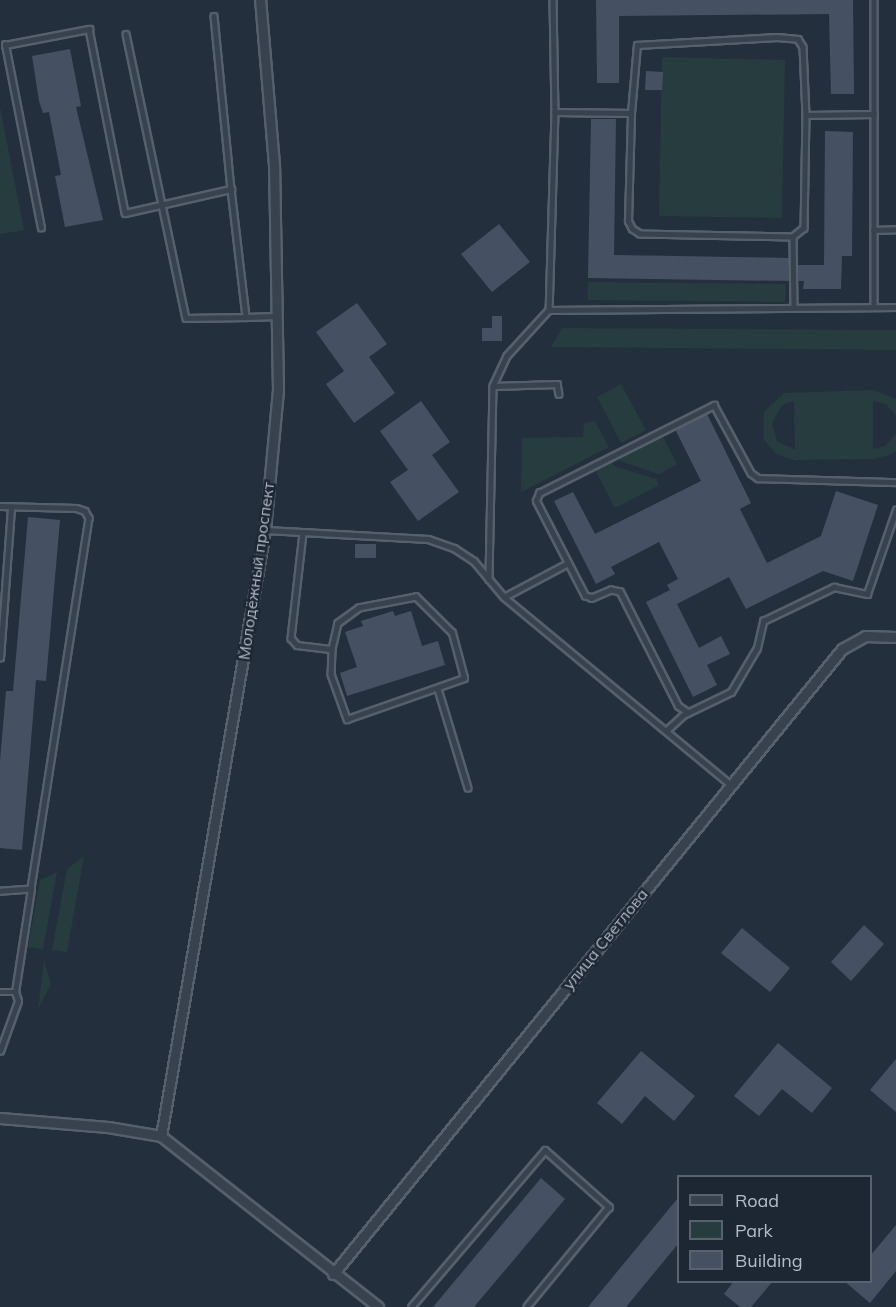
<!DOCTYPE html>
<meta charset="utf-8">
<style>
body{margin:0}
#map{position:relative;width:896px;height:1307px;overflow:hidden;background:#242f3e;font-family:Mulish,sans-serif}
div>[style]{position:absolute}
.green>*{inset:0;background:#263c3f}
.building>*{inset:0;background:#455162}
.roads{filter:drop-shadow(2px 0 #565f6c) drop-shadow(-2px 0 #565f6c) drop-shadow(0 2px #565f6c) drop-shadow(0 -2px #565f6c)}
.service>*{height:4.5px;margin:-2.25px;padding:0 2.25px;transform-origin:2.25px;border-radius:2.25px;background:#38414e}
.minor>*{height:9px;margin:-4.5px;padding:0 4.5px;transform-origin:4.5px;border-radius:4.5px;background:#38414e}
span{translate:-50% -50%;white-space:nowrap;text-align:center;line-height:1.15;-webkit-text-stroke:5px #1d2633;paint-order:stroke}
.street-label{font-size:16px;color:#b4bcc9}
.legend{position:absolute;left:677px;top:1175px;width:195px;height:108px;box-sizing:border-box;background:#1d2633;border:2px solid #59626f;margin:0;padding:8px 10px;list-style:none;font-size:18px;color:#b4bcc9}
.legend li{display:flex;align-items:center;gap:12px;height:30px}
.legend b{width:30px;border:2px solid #59626f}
</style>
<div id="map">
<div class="green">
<div style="clip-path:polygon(662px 57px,785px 60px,782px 218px,659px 216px)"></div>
<div style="clip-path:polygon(0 107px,24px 230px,0 234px)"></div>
<div style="clip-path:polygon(588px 282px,786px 284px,785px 302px,588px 300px)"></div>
<div style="clip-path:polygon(562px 328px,896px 330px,896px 350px,551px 347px)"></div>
<div style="clip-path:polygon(621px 384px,646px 430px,621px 443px,597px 397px)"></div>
<div style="clip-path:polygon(evenodd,873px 390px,896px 399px,896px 416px,886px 404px,873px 401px,873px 449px,885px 446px,896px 434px,896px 451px,890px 455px,874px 459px,794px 460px,776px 454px,764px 440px,764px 412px,784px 393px,873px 390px,794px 401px,795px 449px,794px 449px,777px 441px,772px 423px,782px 405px,794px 401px)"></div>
<div style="clip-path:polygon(595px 421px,609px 447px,521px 492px,522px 438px,583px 437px,584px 423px)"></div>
<div style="clip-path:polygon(661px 433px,677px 464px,659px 474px,620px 461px,618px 456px)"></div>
<div style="clip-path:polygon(610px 459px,614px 466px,656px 479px,659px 485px,615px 508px,594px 468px)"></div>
<div style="clip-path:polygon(84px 856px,67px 952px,52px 950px,67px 869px)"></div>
<div style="clip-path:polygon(57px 872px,43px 949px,28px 947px,40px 880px)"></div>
<div style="clip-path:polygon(44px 961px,51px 984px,38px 1009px)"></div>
</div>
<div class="building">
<div style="clip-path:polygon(596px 0,853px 0,854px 94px,831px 94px,829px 14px,619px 16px,619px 83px,597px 83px)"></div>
<div style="clip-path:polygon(70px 49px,81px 106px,76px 107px,103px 220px,65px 227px,55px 176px,61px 175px,49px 112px,43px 113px,39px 101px,32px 56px)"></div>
<div style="clip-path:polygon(646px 71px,663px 72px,662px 90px,645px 90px)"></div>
<div style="clip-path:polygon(591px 119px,616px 119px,614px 255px,789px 258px,789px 281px,588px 278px)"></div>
<div style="clip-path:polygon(825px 131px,853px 132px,852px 256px,842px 256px,841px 289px,803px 289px,804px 281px,798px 281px,798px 265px,824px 265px)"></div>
<div style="clip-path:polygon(499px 224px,530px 262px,492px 292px,461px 254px)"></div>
<div style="clip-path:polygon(357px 303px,387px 344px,369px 357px,395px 393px,354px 423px,326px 384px,344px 371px,316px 332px)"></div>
<div style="clip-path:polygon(492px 316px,502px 316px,502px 341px,482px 341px,482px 328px,492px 328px)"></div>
<div style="clip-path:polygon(421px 401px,450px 442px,432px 455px,459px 492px,418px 521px,390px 482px,408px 470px,380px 431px)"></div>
<div style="clip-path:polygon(707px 414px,751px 503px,740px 509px,767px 563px,821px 536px,836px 491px,878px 505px,853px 581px,823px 571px,746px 609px,729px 577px,677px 604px,699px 648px,721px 636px,730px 654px,707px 665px,717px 685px,693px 697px,646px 602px,670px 590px,667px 585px,678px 579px,659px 542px,611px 567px,615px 574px,596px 584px,554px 501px,573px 492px,595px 534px,701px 481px,675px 429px)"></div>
<div style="clip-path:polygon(28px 517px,60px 520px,46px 681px,36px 680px,22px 850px,0 848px,0 761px,6px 691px,13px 691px)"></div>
<div style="clip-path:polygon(355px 544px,376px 544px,376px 558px,355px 558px)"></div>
<div style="clip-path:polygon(393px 611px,395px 616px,411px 611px,422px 646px,438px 641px,445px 665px,347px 696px,340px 673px,357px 667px,345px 632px,363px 626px,361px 621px)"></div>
<div style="clip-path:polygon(864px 925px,884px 944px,851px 981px,831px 962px)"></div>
<div style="clip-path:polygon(742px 928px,790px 968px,770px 992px,721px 953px)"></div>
<div style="clip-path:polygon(778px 1043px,832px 1088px,812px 1113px,782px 1089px,759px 1116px,734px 1096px)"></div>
<div style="clip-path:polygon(641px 1051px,695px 1096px,674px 1121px,645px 1096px,622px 1124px,597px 1103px)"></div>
<div style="clip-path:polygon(896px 1059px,896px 1112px,870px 1090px)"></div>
<div style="clip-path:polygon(541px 1178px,565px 1199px,474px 1307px,433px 1307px)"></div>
<div style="clip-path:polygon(678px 1198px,678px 1244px,626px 1307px,588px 1307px)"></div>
<div style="clip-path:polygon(896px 1225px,896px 1271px,870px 1303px,844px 1281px,870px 1281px,870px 1256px)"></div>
<div style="clip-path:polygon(734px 1281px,773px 1281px,751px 1307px,740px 1307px,724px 1294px)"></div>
</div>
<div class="roads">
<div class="service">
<div style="left:553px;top:0;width:112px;rotate:89deg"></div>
<div style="left:555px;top:112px;width:76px;rotate:0.8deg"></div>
<div style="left:874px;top:0;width:307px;rotate:90deg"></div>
<div style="left:214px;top:16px;width:174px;rotate:84.4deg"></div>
<div style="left:126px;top:34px;width:290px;rotate:78.1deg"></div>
<div style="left:186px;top:318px;width:60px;rotate:-1deg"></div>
<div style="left:555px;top:112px;width:198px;rotate:91.7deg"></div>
<div style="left:549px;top:310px;width:347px;rotate:-0.5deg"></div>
<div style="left:806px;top:115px;width:113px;rotate:91deg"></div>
<div style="left:804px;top:228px;width:14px;rotate:141deg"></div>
<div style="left:793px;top:237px;width:153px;rotate:-178.9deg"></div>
<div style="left:640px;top:234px;width:9px;rotate:-148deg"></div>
<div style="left:632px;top:229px;width:9px;rotate:-117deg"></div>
<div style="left:628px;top:221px;width:108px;rotate:-88.4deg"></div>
<div style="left:631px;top:113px;width:68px;rotate:-85deg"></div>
<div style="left:637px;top:45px;width:140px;rotate:-3.3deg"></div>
<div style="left:777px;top:37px;width:21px;rotate:5deg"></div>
<div style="left:798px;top:39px;width:9px;rotate:58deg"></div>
<div style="left:803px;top:47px;width:68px;rotate:87.5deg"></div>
<div style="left:806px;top:115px;width:68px;rotate:-0.8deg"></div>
<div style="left:41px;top:228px;width:187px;rotate:-101.1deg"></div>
<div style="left:5px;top:45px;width:86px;rotate:-10.8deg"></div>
<div style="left:89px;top:29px;width:187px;rotate:78.9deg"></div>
<div style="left:125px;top:213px;width:109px;rotate:-12.8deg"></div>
<div style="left:231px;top:189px;width:129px;rotate:83.3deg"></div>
<div style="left:246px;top:317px;width:31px;rotate:-2deg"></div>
<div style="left:873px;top:230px;width:23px;rotate:-2deg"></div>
<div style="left:793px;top:237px;width:69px;rotate:89.2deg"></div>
<div style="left:549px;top:310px;width:62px;rotate:132.4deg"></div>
<div style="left:507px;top:356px;width:33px;rotate:115deg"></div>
<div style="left:493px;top:386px;width:193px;rotate:91.2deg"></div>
<div style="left:489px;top:579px;width:23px;rotate:50deg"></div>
<div style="left:504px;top:597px;width:295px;rotate:39.6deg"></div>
<div style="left:493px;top:386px;width:64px;rotate:-1.8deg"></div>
<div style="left:557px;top:384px;width:10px;rotate:79deg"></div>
<div style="left:0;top:506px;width:76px;rotate:1.5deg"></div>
<div style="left:76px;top:508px;width:9px;rotate:18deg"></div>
<div style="left:85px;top:511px;width:8px;rotate:60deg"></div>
<div style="left:89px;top:518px;width:376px;rotate:98.9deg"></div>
<div style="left:31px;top:889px;width:31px;rotate:176deg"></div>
<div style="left:266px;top:530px;width:162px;rotate:3.2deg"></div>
<div style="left:428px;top:539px;width:28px;rotate:19deg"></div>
<div style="left:454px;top:548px;width:24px;rotate:33deg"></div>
<div style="left:474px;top:561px;width:23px;rotate:50deg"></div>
<div style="left:303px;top:533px;width:106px;rotate:96.5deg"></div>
<div style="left:291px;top:638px;width:9px;rotate:49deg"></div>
<div style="left:297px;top:645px;width:35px;rotate:7deg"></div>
<div style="left:332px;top:649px;width:25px;rotate:92deg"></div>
<div style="left:331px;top:674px;width:48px;rotate:70.4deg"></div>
<div style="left:347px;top:719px;width:124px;rotate:-19.3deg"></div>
<div style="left:464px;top:678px;width:47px;rotate:-104.9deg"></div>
<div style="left:452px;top:633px;width:51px;rotate:-135deg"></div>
<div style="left:416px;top:597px;width:58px;rotate:169.1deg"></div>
<div style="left:359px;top:608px;width:26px;rotate:144deg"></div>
<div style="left:338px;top:623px;width:27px;rotate:103deg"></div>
<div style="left:504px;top:597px;width:72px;rotate:-28deg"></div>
<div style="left:0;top:658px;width:151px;rotate:-85.8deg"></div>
<div style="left:438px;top:689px;width:103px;rotate:73.1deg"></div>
<div style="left:688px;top:713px;width:12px;rotate:-145deg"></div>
<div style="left:678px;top:706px;width:128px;rotate:-117deg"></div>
<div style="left:620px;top:592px;width:9px;rotate:-167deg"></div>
<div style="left:611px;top:590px;width:21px;rotate:157deg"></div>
<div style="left:592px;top:598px;width:7px;rotate:-164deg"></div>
<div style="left:585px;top:596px;width:107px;rotate:-117.3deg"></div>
<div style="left:536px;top:501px;width:9px;rotate:-69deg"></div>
<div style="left:539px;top:493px;width:196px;rotate:-26.7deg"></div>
<div style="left:714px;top:405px;width:77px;rotate:61.4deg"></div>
<div style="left:751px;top:473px;width:9px;rotate:36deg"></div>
<div style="left:758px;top:478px;width:138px;rotate:1.7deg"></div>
<div style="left:667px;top:730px;width:22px;rotate:-43deg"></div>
<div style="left:683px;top:715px;width:53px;rotate:-25.6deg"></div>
<div style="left:731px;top:692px;width:51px;rotate:-59.4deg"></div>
<div style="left:757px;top:648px;width:28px;rotate:-77deg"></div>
<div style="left:763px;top:621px;width:79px;rotate:-25.6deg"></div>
<div style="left:834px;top:587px;width:34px;rotate:12deg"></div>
<div style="left:867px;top:594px;width:89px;rotate:-71deg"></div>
<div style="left:0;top:992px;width:15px"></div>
<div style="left:0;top:1051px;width:53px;rotate:-70.2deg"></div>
<div style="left:18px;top:1001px;width:9px;rotate:-108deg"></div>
<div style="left:15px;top:992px;width:104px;rotate:-81.2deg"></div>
<div style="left:411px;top:1307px;width:206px;rotate:-49.5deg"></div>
<div style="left:545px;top:1150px;width:86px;rotate:41.7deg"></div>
<div style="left:609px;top:1207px;width:129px;rotate:129.4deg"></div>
</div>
<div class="minor">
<div style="left:0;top:1118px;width:108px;rotate:4.8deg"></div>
<div style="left:108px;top:1127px;width:54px;rotate:9.6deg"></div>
<div style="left:161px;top:1136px;width:276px;rotate:38.2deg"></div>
<div style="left:161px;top:1136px;width:615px;rotate:-80.26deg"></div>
<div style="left:265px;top:530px;width:141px;rotate:-84.7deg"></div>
<div style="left:278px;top:390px;width:225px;rotate:-91deg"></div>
<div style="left:274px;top:165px;width:166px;rotate:-94.8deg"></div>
<div style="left:333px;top:1274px;width:806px;rotate:-50.84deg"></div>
<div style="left:842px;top:649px;width:26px;rotate:-29deg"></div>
<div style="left:865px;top:636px;width:31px;rotate:2deg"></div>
</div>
</div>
<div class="street-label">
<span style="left:256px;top:571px;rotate:-82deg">Молодёжный проспект</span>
<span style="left:605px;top:939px;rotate:-51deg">улица Светлова</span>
</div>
<ul class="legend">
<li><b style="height:8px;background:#38414e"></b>Road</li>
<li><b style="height:16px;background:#263c3f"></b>Park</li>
<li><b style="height:16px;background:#455162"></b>Building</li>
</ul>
</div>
